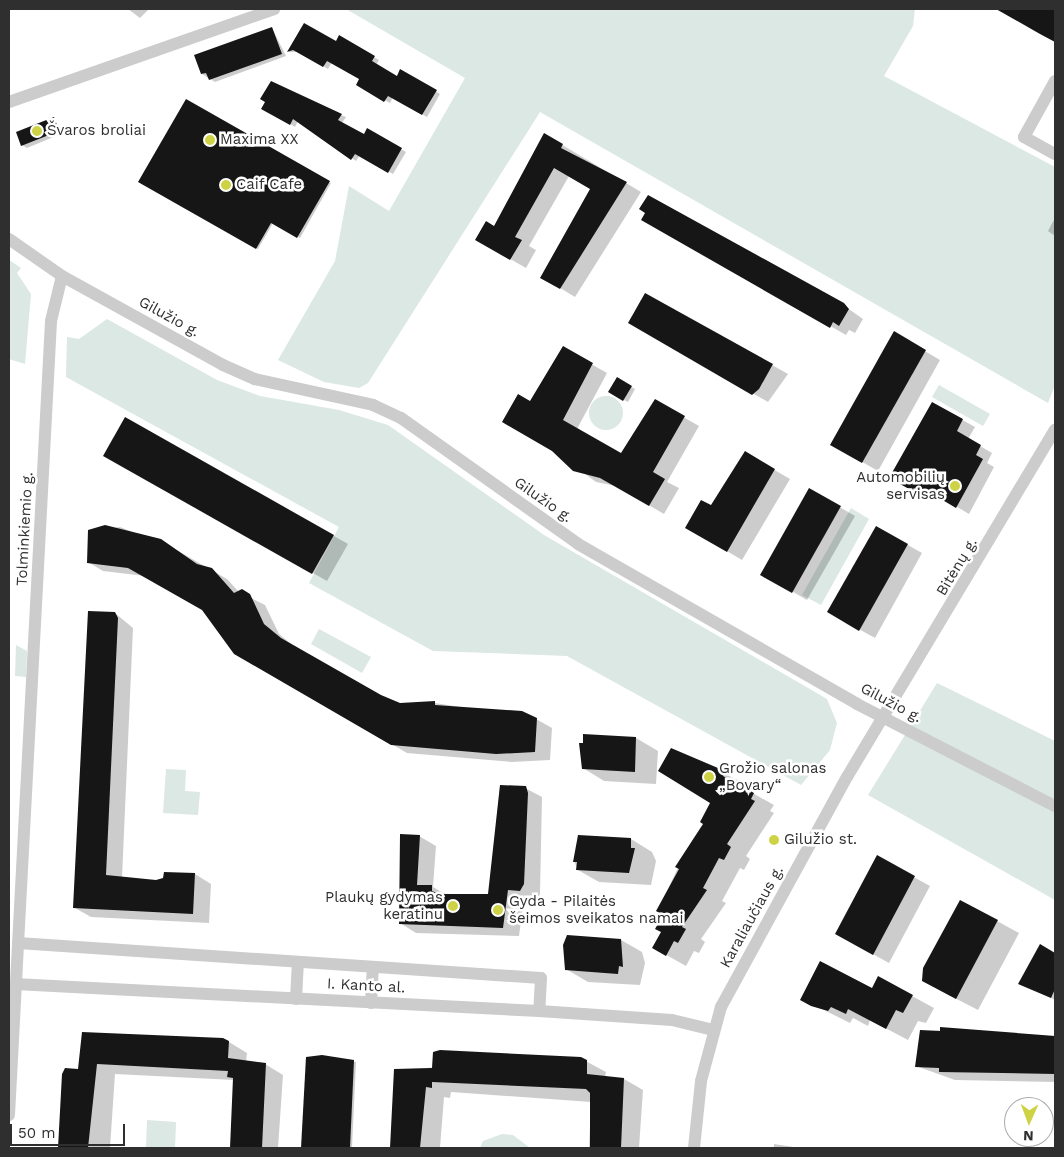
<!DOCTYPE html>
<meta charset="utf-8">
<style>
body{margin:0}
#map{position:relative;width:1064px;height:1157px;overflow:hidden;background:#fff;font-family:"Work Sans",sans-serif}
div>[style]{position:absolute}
.green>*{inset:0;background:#dbe8e3}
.round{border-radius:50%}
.shadow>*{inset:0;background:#0003}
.building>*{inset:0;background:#161616}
.minor>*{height:12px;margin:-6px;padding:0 6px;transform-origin:6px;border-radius:6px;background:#ccc}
.dots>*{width:14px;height:14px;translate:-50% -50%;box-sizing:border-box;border:2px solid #fff;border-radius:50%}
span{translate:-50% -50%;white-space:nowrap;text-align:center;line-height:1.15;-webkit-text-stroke:5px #fff;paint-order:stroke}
.poi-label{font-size:15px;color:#2f2f2f}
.left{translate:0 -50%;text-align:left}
.right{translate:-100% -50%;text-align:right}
.street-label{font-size:15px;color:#2f2f2f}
.frame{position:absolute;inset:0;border:10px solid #2f2f2f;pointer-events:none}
.north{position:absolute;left:1004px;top:1097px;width:50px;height:50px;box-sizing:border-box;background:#fff;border:1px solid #acacac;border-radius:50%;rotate:182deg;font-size:14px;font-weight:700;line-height:20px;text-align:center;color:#2f2f2f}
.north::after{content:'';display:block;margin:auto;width:18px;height:22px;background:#cdd344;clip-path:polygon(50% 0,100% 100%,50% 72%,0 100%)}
.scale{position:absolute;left:10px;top:1124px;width:115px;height:22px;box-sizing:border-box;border:2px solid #2f2f2f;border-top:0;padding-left:6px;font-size:15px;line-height:18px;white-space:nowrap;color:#2f2f2f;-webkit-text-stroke:4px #fff;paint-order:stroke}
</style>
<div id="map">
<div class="green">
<div style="clip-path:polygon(346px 9px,915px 9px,913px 26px,884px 76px,1055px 167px,1055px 385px,1048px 403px,540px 112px,368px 383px,359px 388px,324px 382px,278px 360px,335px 261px,349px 186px,389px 211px,465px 78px)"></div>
<div style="clip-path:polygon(9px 260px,21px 268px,17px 273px,31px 294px,25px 364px,9px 359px)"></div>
<div style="clip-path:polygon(107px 319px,217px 380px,260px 396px,339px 410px,388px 425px,544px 535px,827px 699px,837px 723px,830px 750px,801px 785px,567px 656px,433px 651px,309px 583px,339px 527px,66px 377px,67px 337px,79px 339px)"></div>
<div style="clip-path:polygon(939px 385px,990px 414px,983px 426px,932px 397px)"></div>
<div class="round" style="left:589px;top:396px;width:34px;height:34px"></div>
<div style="clip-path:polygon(851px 508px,869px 519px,821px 605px,802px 595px)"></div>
<div style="clip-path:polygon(319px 629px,371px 657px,362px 673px,311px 644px)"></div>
<div style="clip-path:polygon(16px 645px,27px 651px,26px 677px,15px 676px)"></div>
<div style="clip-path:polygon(937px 683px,1055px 741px,1055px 900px,868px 795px)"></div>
<div style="clip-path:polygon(166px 769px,186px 770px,185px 791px,200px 792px,198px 815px,163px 813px)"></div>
<div style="clip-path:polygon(147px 1120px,176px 1122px,175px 1148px,146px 1148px)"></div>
<div style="clip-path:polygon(502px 1134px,513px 1135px,530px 1148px,480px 1148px,483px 1141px)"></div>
</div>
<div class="shadow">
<div style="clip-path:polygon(128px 9px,149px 9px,140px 18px)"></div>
<div style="clip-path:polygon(999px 9px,1055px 9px,1055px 41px)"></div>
<div style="clip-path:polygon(305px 24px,336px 43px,339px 37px,379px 60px,376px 65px,397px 78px,401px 71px,440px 94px,427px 117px,393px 97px,390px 103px,362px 88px,361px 79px,332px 62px,328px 69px,299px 52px,289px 52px)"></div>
<div style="clip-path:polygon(272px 28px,286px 56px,215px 82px,202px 74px)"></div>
<div style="clip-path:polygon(186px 100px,331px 183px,300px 238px,273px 223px,258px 249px,140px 181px)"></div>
<div style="clip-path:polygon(263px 108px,341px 115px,346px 117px,342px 123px,364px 136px,367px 129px,406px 152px,393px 174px,360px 155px,356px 161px,298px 121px,295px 127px)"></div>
<div style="clip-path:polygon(53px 118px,63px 133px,27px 148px,22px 145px)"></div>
<div style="clip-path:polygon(544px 134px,641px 192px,575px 297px,542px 277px,594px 191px,569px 176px,529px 246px,536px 250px,526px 268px,477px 240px,495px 228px)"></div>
<div style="clip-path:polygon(1055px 218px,1055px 236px,1048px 231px)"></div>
<div style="clip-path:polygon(643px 219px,843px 305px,863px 319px,855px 333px,849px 330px,846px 335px)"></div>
<div style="clip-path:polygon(646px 294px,788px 374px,768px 402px,629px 323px)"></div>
<div style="clip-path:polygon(894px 333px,940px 360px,878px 471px,831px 444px)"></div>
<div style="clip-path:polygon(563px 348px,607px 373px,577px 429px,621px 455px,655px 401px,699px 426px,667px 482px,679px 488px,664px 514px,616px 486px,596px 482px,553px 450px,531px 403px)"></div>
<div style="clip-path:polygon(617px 379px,635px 389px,628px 402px,609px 392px)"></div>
<div style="clip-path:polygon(932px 403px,975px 427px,968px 439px,992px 453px,987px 463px,994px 467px,969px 514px,937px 495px,933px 501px,891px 477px)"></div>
<div style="clip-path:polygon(126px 418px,348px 544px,327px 581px,105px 455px)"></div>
<div style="clip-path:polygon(745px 453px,790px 479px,742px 560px,686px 527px,711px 507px)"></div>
<div style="clip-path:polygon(810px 490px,855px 516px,807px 600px,762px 574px)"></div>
<div style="clip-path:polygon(120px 527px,173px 548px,227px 579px,239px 592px,265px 605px,279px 634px,296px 648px,380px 697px,400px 705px,435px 703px,536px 719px,552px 728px,550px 760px,512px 762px,407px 753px,235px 653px,203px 609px,145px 576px,103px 571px,88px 562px,89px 531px)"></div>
<div style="clip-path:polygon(876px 527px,922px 553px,875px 638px,828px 612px)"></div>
<div style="clip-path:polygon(115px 613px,133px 628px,122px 878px,156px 882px,195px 874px,211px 884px,209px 923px,91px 917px,75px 908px)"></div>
<div style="clip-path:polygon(585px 736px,636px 738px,658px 751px,656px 784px,604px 781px,583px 768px)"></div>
<div style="clip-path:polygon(672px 749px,744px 783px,742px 787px,774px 805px,770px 811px,774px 813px,746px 856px,750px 859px,744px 870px,740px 868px,722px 901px,726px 903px,701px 939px,705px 942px,699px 953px,694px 951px,686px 966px,654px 948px,663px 932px,665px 914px,658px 910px,684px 855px,705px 824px,712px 802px)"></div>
<div style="clip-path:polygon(500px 786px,525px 788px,542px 797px,540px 894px,537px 899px,524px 899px,519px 936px,416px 933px,400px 923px,419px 836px,436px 846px,433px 887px,447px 895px,489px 896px)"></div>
<div style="clip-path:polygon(631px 839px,652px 852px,656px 861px,651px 885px,599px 882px,578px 870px,574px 861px)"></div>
<div style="clip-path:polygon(877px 857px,930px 886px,889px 963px,851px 942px)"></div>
<div style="clip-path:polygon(997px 921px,1019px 933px,978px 1010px,945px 993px)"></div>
<div style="clip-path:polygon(568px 936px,621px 940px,642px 952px,645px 963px,640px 985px,588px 982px,566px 969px)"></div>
<div style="clip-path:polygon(1041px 946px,1055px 954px,1055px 1000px,1020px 983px)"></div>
<div style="clip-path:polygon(872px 989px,912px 996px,934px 1008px,926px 1023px,918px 1021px,908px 1040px,870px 1020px,868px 1026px,853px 1018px,850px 1023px,802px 999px)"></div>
<div style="clip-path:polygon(968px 1030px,1055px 1038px,1055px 1082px,955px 1080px,916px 1066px,921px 1031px)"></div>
<div style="clip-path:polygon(83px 1033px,229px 1042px,247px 1053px,246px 1062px,265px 1064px,283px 1075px,278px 1148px,233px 1148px,234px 1080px,115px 1074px,110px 1148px,60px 1148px,63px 1074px,80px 1070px)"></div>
<div style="clip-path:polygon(307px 1058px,356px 1062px,352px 1148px,303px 1148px)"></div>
<div style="clip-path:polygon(580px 1058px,606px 1072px,605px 1077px,624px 1079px,643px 1090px,639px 1148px,589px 1148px,591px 1102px,451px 1092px,450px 1098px,444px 1097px,440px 1148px,394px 1148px,395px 1070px)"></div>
<div style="clip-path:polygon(774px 1144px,800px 1148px,774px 1148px)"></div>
</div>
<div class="building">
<div style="clip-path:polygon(996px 9px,1055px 9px,1055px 42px,1040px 34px)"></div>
<div style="clip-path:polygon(304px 23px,336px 41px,339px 35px,375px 56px,372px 61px,397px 76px,400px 69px,437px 90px,422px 115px,388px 96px,384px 102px,356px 85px,359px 79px,327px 61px,323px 67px,293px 50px,287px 52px)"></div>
<div style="clip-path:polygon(272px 27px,282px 54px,209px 80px,206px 73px,201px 74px,194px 55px)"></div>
<div style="clip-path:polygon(271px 81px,342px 114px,338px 120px,364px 134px,367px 128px,402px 148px,388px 173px,355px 154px,351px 160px,293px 119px,290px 125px,261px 109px,265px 102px,260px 99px)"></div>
<div style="clip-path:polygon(186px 99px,330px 181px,297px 238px,271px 223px,256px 249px,138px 182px)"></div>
<div style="clip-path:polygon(54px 117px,59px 131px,21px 146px,16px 132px)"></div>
<div style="clip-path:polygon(544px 133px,563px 144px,561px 148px,627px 182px,560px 289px,540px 278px,590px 189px,554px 168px,515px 237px,522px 240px,510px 260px,475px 240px,486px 221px,494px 226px)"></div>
<div style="clip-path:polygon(648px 195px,844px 303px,849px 309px,839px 326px,833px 322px,830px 328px,641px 220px,645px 213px,639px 209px)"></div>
<div style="clip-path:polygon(645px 293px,773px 364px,759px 389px,752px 395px,628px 323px)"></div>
<div style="clip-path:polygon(894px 331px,926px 350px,862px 463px,830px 445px)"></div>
<div style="clip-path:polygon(563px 346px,593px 363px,563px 420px,621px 453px,655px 399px,685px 416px,653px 472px,665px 479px,649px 506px,600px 478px,573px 471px,552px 451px,502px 422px,518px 394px,530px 401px)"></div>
<div style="clip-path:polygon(617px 377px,632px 386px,623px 401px,608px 392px)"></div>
<div style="clip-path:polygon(932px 402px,963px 419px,957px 431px,981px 445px,976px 455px,983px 459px,956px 508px,924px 489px,920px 495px,889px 478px)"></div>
<div style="clip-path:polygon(125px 417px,334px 535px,312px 574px,103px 456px)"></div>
<div style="clip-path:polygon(745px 451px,775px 469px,727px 552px,685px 528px,701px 500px,711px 505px)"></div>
<div style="clip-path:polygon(809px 488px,841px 506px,792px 593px,760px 575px)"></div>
<div style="clip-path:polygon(105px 525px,161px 539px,197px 564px,212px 568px,234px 593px,242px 589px,250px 594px,264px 624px,281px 638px,381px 695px,400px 703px,435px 701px,435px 705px,522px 711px,537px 718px,535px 752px,496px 754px,391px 745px,234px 654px,202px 610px,128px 568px,87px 563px,88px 530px)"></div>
<div style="clip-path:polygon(876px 526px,908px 544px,859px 631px,827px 612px)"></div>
<div style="clip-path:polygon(88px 611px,115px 612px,118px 618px,106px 875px,156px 880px,163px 878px,164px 872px,195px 873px,193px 914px,73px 908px)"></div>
<div style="clip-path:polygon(583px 734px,636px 737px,635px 772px,582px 769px,579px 743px,583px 743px)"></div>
<div style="clip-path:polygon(671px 748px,725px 771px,723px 776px,754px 793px,751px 799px,755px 801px,727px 844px,731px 847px,724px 860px,719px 858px,703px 888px,707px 890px,682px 927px,686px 929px,678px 943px,674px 941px,666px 956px,652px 948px,661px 932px,655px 929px,663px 915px,656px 911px,679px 869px,675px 867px,703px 824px,700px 822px,710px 803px,658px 771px)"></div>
<div style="clip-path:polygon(500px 785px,526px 786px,528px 793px,524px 884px,520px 891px,508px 890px,503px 928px,399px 924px,400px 834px,420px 835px,417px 885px,432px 885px,432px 891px,439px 894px,488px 894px)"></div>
<div style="clip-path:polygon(578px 835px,631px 838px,631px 848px,635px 848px,629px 873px,576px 870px,577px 862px,573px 862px)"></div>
<div style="clip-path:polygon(877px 855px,915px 876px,873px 955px,835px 934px)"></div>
<div style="clip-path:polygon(960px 900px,998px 920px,956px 999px,922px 981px,923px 968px)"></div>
<div style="clip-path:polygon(567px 935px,621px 939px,623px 967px,619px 966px,618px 974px,565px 970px,563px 945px)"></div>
<div style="clip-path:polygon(1040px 944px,1055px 953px,1055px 989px,1051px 998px,1018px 984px)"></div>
<div style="clip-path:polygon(820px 961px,872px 988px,878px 976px,913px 995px,903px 1013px,896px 1010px,886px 1029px,848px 1009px,846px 1014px,831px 1007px,828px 1011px,811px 1006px,800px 1000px)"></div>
<div style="clip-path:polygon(940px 1027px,1055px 1036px,1055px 1074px,939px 1072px,939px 1068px,915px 1067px,920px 1030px,940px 1031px)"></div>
<div style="clip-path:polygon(82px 1032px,223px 1038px,229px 1041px,228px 1058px,266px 1063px,262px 1148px,230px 1148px,233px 1078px,227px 1077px,228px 1071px,97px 1064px,88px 1148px,58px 1148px,62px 1074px,65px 1068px,78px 1069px)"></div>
<div style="clip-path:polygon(440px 1050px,581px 1057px,587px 1060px,587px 1074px,624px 1078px,621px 1148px,590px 1148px,590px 1093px,586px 1089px,432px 1082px,432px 1088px,426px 1087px,420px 1148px,390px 1148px,394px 1069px,432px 1068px,433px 1052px)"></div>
<div style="clip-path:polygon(322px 1055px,354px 1060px,350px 1148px,301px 1148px,306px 1057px)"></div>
</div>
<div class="minor">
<div style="left:1055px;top:81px;width:64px;rotate:119deg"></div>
<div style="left:1024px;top:137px;width:35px;rotate:29deg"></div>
<div style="left:9px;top:102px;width:281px;rotate:-19.3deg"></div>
<div style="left:9px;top:239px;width:65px;rotate:34.9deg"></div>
<div style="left:62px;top:276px;width:184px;rotate:28.9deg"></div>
<div style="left:223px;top:365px;width:35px;rotate:24deg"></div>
<div style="left:255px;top:379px;width:121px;rotate:12.4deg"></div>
<div style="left:373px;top:405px;width:31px;rotate:25deg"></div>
<div style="left:401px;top:418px;width:217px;rotate:35.4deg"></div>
<div style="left:578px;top:544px;width:322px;rotate:29.8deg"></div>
<div style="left:857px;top:704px;width:223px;rotate:27.3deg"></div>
<div style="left:18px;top:943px;width:524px;rotate:3.83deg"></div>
<div style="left:541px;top:978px;width:33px;rotate:93deg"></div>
<div style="left:15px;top:984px;width:525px;rotate:2.95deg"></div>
<div style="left:539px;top:1011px;width:133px;rotate:3.9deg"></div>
<div style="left:672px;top:1020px;width:42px;rotate:13.7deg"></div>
<div style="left:296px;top:999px;width:37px;rotate:-87deg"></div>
<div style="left:371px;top:1003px;width:36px;rotate:-87deg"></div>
<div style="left:9px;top:1115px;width:795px;rotate:-86.97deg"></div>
<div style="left:51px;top:321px;width:46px;rotate:-76.3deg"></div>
<div style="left:694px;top:1148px;width:67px;rotate:-84deg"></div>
<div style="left:701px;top:1081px;width:77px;rotate:-74.9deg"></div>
<div style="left:721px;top:1007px;width:262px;rotate:-61.3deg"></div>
<div style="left:847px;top:777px;width:405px;rotate:-59.1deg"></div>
</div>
<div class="dots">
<div style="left:37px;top:131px;background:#cdd344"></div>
<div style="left:210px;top:140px;background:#cdd344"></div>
<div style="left:226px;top:185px;background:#cdd344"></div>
<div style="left:955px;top:486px;background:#cdd344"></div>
<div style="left:709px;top:777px;background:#cdd344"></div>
<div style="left:774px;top:840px;background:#cdd344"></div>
<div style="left:453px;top:906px;background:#cdd344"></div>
<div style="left:498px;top:910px;background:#cdd344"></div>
</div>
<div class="poi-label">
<span class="left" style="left:47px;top:131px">Švaros broliai</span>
<span class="left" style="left:220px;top:140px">Maxima XX</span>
<span class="left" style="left:236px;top:185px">Caif Cafe</span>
<span class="right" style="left:945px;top:486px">Automobilių<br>servisas</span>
<span class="left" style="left:719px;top:777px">Grožio salonas<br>„Bovary“</span>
<span class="left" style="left:784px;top:840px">Gilužio st.</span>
<span class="right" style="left:443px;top:906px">Plaukų gydymas<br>keratinu</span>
<span class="left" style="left:509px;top:910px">Gyda - Pilaitės<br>šeimos sveikatos namai</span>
</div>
<div class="street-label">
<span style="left:169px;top:317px;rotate:29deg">Gilužio g.</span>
<span style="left:543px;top:500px;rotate:35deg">Gilužio g.</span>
<span style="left:25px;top:529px;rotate:-87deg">Tolminkiemio g.</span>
<span style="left:957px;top:567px;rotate:-59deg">Bitėnų g.</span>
<span style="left:891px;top:703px;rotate:28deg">Gilužio g.</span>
<span style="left:752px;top:917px;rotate:-61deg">Karaliaučiaus g.</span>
<span style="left:366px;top:986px;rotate:3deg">I. Kanto al.</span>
</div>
<div class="frame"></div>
<div class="north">N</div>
<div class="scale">50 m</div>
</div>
